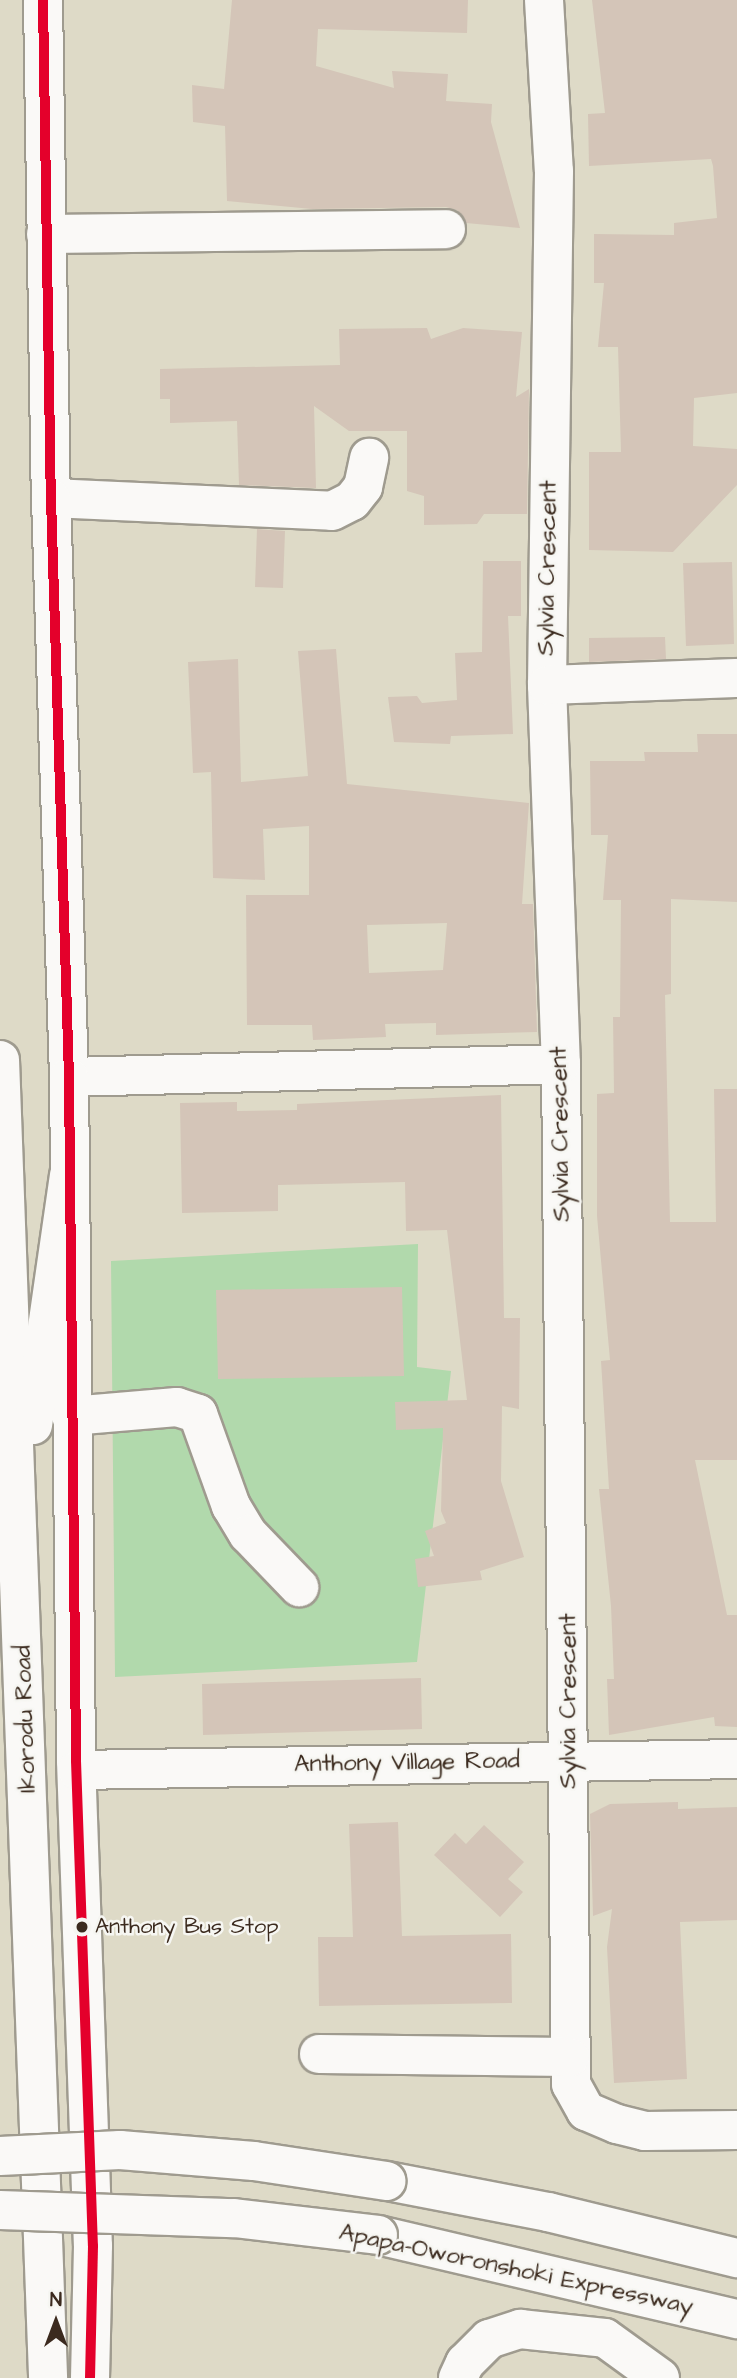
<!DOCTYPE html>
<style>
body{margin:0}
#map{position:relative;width:737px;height:2378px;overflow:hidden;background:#dedac7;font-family:"Architects Daughter",sans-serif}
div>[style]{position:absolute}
.green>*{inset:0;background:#b1d9ac}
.building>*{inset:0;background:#d4c5b8}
.roads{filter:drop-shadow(2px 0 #9f9b8f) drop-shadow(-2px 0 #9f9b8f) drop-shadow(0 2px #9f9b8f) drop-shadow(0 -2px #9f9b8f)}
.minor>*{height:38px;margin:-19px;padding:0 19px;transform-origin:19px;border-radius:19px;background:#faf9f7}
.major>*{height:38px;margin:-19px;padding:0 19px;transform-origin:19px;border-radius:19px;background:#faf9f7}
.highway>*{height:38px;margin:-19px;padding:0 19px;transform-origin:19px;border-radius:19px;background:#faf9f7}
.bridges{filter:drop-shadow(2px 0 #9f9b8f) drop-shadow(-2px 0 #9f9b8f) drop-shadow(0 2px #9f9b8f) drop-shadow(0 -2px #9f9b8f)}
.highway-bridge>*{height:38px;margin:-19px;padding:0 19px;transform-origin:19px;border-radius:19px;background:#faf9f7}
.bus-1>*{height:10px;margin:-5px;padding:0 5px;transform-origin:5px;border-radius:5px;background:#e4002b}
.dots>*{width:19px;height:19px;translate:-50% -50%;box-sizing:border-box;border:4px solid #f6f6f2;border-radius:50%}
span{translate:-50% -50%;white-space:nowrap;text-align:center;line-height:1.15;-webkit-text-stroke:5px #f6f6f2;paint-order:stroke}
.bus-label{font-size:22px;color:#3b2a1e}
.left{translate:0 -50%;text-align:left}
.street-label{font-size:24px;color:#3b2a1e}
.north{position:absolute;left:21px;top:2287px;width:70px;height:70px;-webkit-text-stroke:5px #f6f6f2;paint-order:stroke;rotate:0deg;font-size:19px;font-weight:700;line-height:28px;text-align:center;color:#3b2a1e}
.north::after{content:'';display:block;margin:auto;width:24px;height:32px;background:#3b2a1e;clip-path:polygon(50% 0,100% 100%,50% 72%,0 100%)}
</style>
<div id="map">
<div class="green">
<div style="clip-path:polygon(418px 1244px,417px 1367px,451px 1371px,417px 1662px,115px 1677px,111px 1261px)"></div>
</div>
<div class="building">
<div style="clip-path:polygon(232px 0,468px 0,467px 33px,318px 29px,316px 66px,394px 88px,392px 71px,448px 74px,446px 101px,492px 104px,491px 122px,520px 228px,466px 223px,457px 210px,446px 207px,312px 209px,227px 201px,225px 126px,193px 122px,192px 85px,224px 89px)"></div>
<div style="clip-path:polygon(592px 0,737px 0,737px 393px,694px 398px,693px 446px,737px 449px,737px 485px,673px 552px,589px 550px,589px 452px,621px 452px,618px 347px,598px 347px,604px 283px,594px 283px,594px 234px,674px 235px,674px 223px,717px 218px,713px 166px,711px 159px,589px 166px,588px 114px,605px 113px)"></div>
<div style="clip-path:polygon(427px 328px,431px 339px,463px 328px,522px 332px,516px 397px,529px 389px,527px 514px,484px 514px,477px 524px,424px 525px,424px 496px,407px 491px,407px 431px,349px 431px,314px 406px,316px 488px,239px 485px,237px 421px,170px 423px,170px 399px,160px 399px,160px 369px,340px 365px,339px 329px)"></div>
<div style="clip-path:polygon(257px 529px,285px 531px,283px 588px,255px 587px)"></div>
<div style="clip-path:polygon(483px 561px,521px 561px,521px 616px,508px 616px,513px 734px,451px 736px,450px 744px,394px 742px,388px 697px,417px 696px,422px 703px,457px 700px,455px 653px,482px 652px)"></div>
<div style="clip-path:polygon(732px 562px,734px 644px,686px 646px,683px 563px)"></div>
<div style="clip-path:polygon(665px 637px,666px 659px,589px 662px,589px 638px)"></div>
<div style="clip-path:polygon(evenodd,336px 649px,347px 784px,529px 803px,522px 904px,533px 904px,537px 1032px,436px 1035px,436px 1023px,385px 1024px,386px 1037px,313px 1040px,312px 1025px,247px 1025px,246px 895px,309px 895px,309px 826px,263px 829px,265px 880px,213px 878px,211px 772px,193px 773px,188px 662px,238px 659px,241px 782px,308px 776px,298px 651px,336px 649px,447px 923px,443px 970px,369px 973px,367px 925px,447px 923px)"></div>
<div style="clip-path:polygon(697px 734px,737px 734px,737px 902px,671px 899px,671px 994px,665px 995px,670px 1222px,716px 1222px,714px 1089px,737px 1089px,737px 1460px,695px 1460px,727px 1615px,737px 1615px,737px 1727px,715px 1726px,714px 1717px,609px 1735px,607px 1679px,614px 1679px,611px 1606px,599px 1489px,609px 1489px,601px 1361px,610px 1360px,597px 1216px,597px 1094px,614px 1093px,613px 1017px,620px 1017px,621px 900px,603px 900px,608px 835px,591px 835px,590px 761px,645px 761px,644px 752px,698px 752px)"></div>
<div style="clip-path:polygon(501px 1095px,504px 1318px,520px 1318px,519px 1409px,502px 1406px,501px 1481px,524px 1557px,480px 1571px,482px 1580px,418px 1587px,415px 1559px,434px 1556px,425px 1531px,446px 1523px,441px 1511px,443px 1428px,396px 1430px,395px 1402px,467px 1400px,447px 1230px,406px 1231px,405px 1182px,278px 1185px,278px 1211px,182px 1213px,180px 1103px,237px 1102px,237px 1111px,297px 1110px,297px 1104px)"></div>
<div style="clip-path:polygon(402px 1287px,404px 1376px,218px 1379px,216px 1290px)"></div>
<div style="clip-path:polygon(421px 1678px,422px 1729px,203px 1735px,202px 1684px)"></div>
<div style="clip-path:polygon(678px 1802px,678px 1809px,737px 1807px,737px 1920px,680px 1922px,687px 2079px,614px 2083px,607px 1947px,612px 1909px,593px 1916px,590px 1814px,610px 1804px)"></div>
<div style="clip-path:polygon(398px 1822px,402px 1936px,511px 1934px,512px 2003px,319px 2006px,318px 1937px,353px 1937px,349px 1824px)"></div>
<div style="clip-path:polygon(484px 1825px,524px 1862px,508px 1879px,523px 1892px,500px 1917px,434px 1855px,455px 1833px,466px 1844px)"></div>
</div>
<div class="roads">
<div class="minor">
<div style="left:544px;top:0;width:171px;rotate:86.7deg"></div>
<div style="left:554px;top:171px;width:514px;rotate:90.78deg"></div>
<div style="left:547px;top:685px;width:379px;rotate:87.9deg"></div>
<div style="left:561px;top:1064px;width:1020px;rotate:89.44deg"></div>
<div style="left:571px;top:2084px;width:31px;rotate:61deg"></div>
<div style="left:586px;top:2111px;width:34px;rotate:23deg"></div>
<div style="left:617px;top:2124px;width:29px;rotate:14deg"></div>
<div style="left:645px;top:2131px;width:92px;rotate:-0.6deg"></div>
<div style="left:46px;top:234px;width:400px;rotate:-0.7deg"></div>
<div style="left:51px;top:498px;width:281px;rotate:2.6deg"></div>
<div style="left:332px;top:511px;width:22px;rotate:-27deg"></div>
<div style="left:352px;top:501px;width:18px;rotate:-52deg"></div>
<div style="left:363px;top:487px;width:30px;rotate:-78deg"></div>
<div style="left:547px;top:685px;width:190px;rotate:-2.1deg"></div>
<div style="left:69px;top:1077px;width:492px;rotate:-1.5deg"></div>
<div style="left:71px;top:1416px;width:106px;rotate:-4.9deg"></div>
<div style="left:177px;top:1407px;width:22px;rotate:18deg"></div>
<div style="left:198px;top:1414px;width:98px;rotate:70.3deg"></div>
<div style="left:231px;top:1506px;width:33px;rotate:59deg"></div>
<div style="left:248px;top:1534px;width:74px;rotate:46.1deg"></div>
<div style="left:319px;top:2054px;width:251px;rotate:0.7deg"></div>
<div style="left:458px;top:2378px;width:17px;rotate:-65deg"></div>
<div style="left:465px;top:2363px;width:34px;rotate:-45deg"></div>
<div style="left:489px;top:2339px;width:33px;rotate:-18deg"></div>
<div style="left:520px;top:2329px;width:85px;rotate:6deg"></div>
<div style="left:605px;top:2338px;width:68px;rotate:36deg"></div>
</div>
<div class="major">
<div style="left:43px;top:0;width:498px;rotate:89.1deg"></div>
<div style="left:51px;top:498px;width:579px;rotate:88.22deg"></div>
<div style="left:69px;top:1077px;width:684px;rotate:89.41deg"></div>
<div style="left:76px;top:1761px;width:485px;rotate:88deg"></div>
<div style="left:93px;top:2246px;width:132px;rotate:91.3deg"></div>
<div style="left:77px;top:1770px;width:660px;rotate:-0.95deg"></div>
</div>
<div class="highway">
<div style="left:0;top:1060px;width:1319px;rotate:87.91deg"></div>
<div style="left:33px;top:1425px;width:253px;rotate:-81.8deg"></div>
<div style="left:387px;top:2181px;width:164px;rotate:10.9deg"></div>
<div style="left:548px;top:2212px;width:195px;rotate:13.7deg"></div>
<div style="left:378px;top:2235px;width:369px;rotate:13.2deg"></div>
</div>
</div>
<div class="bridges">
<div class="highway-bridge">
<div style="left:0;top:2156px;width:120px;rotate:-2.9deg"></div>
<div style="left:120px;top:2150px;width:134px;rotate:4.7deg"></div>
<div style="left:254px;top:2161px;width:134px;rotate:8.6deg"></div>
<div style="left:0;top:2210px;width:234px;rotate:2deg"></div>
<div style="left:234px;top:2218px;width:145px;rotate:6.7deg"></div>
</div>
</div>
<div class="bus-1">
<div style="left:43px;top:0;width:498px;rotate:89.1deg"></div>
<div style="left:51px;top:498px;width:579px;rotate:88.22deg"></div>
<div style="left:69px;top:1077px;width:684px;rotate:89.41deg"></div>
<div style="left:76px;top:1761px;width:485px;rotate:88deg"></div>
<div style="left:93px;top:2246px;width:132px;rotate:91.3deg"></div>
</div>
<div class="dots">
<div style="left:82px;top:1927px;background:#3b2a1e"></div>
</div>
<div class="bus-label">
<span class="left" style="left:95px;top:1927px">Anthony Bus Stop</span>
</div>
<div class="street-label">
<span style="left:548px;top:568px;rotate:-89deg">Sylvia Crescent</span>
<span style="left:561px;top:1134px;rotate:-91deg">Sylvia Crescent</span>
<span style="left:569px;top:1701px;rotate:-90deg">Sylvia Crescent</span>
<span style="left:26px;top:1719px;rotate:-92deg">Ikorodu Road</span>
<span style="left:407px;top:1763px;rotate:-1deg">Anthony Village Road</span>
<span style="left:516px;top:2270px;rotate:12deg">Apapa-Oworonshoki Expressway</span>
</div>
<div class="north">N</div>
</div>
